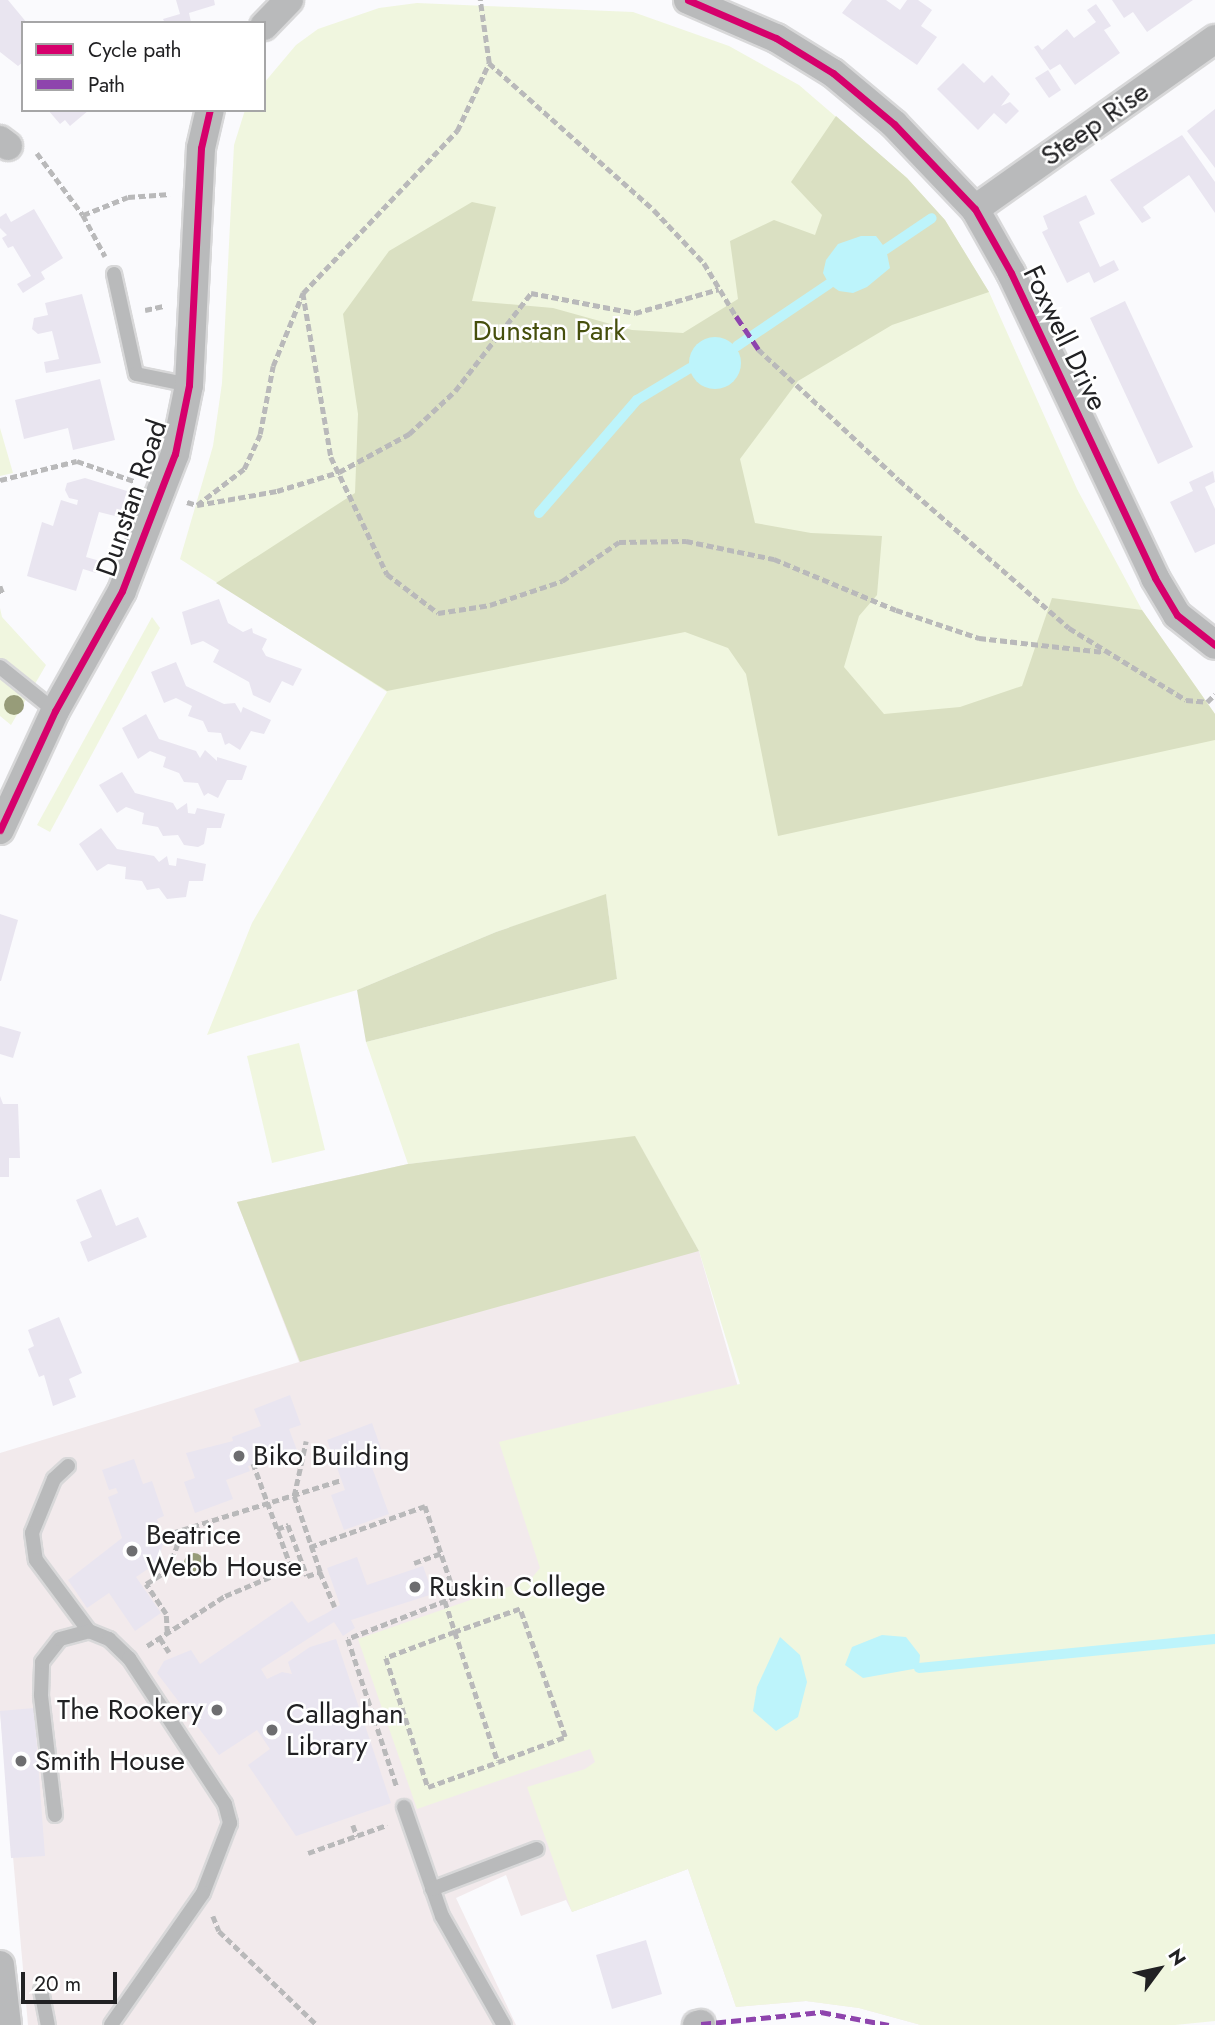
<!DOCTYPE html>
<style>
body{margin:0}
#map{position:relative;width:1215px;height:2025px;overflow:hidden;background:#fafafd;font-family:Jost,sans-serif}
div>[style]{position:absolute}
.education>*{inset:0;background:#f2eaec}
.green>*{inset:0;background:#f0f6df}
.forest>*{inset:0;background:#dae0c2}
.water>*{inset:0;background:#bdf4fb}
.round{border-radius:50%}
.stream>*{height:10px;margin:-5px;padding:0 5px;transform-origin:5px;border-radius:5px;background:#bdf4fb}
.building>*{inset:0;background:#e9e5f0}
.path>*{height:4.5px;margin-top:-2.25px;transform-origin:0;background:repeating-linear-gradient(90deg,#b9b9ba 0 7px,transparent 0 10.5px)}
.roads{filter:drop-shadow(2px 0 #d8d8d9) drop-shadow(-2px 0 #d8d8d9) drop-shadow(0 2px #d8d8d9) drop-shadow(0 -2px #d8d8d9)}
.lane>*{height:14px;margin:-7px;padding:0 7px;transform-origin:7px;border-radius:7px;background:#b9babb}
.street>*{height:28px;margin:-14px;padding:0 14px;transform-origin:14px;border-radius:14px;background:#b9babb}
.quiet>*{height:5px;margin-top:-2.5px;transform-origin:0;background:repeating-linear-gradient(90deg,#8e44ad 0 10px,transparent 0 15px)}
.cycleway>*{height:7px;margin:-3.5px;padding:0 3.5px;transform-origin:3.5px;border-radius:3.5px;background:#d6006c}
.trees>*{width:20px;height:20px;margin:-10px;border-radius:50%;background:#979c79}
.dots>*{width:19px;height:19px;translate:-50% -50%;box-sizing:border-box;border:4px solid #fff;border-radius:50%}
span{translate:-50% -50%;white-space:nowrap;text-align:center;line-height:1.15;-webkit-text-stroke:5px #fff;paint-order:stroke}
.street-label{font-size:28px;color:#212123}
.park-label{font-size:28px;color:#464f0d}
.poi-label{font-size:28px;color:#212123}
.left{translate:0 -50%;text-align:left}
.right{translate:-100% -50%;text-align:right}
.legend{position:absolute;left:21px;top:21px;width:245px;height:91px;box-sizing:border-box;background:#fff;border:2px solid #a6a6a7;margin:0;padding:9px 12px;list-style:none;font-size:21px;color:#212123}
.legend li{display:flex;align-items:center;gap:14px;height:35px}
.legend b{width:35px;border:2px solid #a6a6a7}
.north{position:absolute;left:1124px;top:1934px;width:70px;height:70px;-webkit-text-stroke:5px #fff;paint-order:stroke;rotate:57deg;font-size:19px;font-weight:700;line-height:28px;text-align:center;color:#212123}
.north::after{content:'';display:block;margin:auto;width:24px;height:32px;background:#212123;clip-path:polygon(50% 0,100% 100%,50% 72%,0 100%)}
.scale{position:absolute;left:21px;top:1972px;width:96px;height:32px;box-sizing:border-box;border:4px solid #212123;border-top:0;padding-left:9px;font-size:21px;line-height:24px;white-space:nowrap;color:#212123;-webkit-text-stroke:5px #fff;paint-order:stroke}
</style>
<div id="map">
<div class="education">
<div style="clip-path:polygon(408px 1164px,699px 1251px,921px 2025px,859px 2008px,806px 2001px,736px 2007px,688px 1869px,572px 1912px,566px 1900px,521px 1916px,506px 1875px,456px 1898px,516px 2025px,28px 2025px,0 1711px,0 1453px,299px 1362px,237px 1202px)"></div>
</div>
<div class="green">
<div style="clip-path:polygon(417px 3px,633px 12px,729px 46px,799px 85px,907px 178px,945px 220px,989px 292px,1077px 489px,1142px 610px,1215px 714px,1215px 2021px,1175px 2025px,921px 2025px,859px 2008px,806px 2001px,736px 2007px,688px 1869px,572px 1912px,527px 1787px,585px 1769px,595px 1762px,590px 1749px,417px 1809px,358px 1639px,531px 1579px,540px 1568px,499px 1442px,740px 1384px,699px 1251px,635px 1137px,408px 1164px,366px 1042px,617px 979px,606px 895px,496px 932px,357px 990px,207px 1035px,252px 923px,387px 692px,180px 559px,213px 446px,222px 383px,234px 145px,245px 110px,264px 110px,264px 83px,296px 45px,318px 29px,379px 8px)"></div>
<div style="clip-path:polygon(0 428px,13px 473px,0 476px)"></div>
<div style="clip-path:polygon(0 608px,2px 617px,46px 665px,11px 725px,0 716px)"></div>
<div style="clip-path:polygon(152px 617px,160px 628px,50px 832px,37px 825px)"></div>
<div style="clip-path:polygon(299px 1043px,325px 1150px,272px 1163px,247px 1056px)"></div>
</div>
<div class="forest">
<div style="clip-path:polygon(836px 116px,907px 178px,945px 220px,989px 292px,892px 325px,798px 381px,740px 459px,755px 523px,811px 533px,882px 536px,877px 595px,859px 616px,844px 667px,884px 714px,960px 707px,1022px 686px,1052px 598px,1142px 610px,1215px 714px,1215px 740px,778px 836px,746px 674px,728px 648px,685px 632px,387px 691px,216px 583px,355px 493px,358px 414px,343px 314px,389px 251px,472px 202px,496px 207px,472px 301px,553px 308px,632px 330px,683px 333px,738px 299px,730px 241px,774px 220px,815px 235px,822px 215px,791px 182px)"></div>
<div style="clip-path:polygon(606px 894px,617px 979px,366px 1042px,357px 990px,496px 932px)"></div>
<div style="clip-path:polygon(635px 1136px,699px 1251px,300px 1362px,237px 1202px,408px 1164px)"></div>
</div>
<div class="water">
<div style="clip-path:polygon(861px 236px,876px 236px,886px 249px,890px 268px,867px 287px,853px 293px,839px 291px,829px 284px,823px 273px,826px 260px,838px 244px)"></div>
<div class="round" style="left:689px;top:337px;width:52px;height:52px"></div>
<div style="clip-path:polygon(882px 1635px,906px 1637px,920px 1655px,919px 1668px,863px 1678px,845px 1665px,852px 1647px)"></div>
<div style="clip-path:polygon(780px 1637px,800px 1655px,807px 1682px,798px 1717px,776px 1731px,753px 1711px,757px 1687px)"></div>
</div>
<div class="stream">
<div style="left:886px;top:249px;width:55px;rotate:-34deg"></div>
<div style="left:737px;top:346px;width:111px;rotate:-34deg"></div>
<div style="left:539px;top:513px;width:150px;rotate:-49.1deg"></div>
<div style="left:637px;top:400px;width:62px;rotate:-31.1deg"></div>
<div style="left:919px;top:1668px;width:297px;rotate:-5.6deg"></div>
</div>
<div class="building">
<div style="clip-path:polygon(0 0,8px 0,27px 23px,23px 23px,23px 62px,18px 66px,0 52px)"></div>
<div style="clip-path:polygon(176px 0,214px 0,215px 5px,189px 13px,191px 22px,165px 23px,163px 19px,180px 14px)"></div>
<div style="clip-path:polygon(852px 0,886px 0,900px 10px,907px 0,918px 0,932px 10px,921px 26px,937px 37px,917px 65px,842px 13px)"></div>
<div style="clip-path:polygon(1112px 0,1193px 0,1147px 32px,1133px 12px,1124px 18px)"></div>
<div style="clip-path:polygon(1096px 4px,1111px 26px,1104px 30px,1120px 53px,1075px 85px,1060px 64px,1050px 70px,1034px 47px,1038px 45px,1042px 50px,1067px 29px,1074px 38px,1096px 22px,1087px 10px)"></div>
<div style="clip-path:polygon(963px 63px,984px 83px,992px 75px,1010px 94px,1001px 106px,1010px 102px,1019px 111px,1006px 124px,994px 113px,978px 130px,937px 89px)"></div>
<div style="clip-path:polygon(1048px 70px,1061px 90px,1049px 98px,1035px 78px)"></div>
<div style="clip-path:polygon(1215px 109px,1215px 168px,1187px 131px)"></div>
<div style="clip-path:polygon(48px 110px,89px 110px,70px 126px,65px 120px,60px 124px)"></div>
<div style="clip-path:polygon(1182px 135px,1215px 182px,1215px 213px,1189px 175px,1143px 207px,1151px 218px,1142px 223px,1110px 180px)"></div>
<div style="clip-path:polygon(1086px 195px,1095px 214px,1079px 222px,1100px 267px,1114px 260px,1119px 270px,1094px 283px,1089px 272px,1067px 283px,1042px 232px,1048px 229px,1043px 216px)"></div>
<div style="clip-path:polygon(34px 209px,63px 258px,41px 272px,45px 279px,23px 293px,17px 284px,31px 276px,13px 246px,8px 248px,2px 238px,7px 235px,0 228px,0 217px,6px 213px,11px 222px)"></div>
<div style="clip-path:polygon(82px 294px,101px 363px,46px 373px,44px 362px,59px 359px,52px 331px,38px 334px,32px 329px,34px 318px,48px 315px,45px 303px)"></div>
<div style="clip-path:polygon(1125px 301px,1193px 447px,1158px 464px,1090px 318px)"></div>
<div style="clip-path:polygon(100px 379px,115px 440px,73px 450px,68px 428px,24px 439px,15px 400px)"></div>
<div style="clip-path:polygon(1213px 471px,1215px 482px,1205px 487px,1215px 509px,1215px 544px,1195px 553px,1170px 502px,1193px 491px,1189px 482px)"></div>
<div style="clip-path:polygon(85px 478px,127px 491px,119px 517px,99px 512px,86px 557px,100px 561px,96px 573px,83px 569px,76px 591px,27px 576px,42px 522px,53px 526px,61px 500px,77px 505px,78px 500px,69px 498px,65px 490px,67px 483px)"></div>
<div style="clip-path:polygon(219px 599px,228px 623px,243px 632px,252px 628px,253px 633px,267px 639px,262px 649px,266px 656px,302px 669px,293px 686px,282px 681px,270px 703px,253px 695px,249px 682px,213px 662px,219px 650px,203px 641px,191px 645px,182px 612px)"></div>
<div style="clip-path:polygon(176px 662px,186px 686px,224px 704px,235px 703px,241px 713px,243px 707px,271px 720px,264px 734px,251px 731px,240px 750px,229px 743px,225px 745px,221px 733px,208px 732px,203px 721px,188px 716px,192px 706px,176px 698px,164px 703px,151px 672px)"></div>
<div style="clip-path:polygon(146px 714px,159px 739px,196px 751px,200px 758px,205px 750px,217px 761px,217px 757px,247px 766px,242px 780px,227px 780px,218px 798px,208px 793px,204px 796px,198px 783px,184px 782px,179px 773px,163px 767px,166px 757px,150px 751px,138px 759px,122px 728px)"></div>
<div style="clip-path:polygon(122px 772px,135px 793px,173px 803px,177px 810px,187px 803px,188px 813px,195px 814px,197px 808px,225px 814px,221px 828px,207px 828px,204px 844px,198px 847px,184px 845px,178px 835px,163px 836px,158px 827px,142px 824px,144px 813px,126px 807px,117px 813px,99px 785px)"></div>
<div style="clip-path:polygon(101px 828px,117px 849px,154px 856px,159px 862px,167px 856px,169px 865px,176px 866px,177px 858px,206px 864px,203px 881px,189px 881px,186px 897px,167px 899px,159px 888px,147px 890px,142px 881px,125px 879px,126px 867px,108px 864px,97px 871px,79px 844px)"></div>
<div style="clip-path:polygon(0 914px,18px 920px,1px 981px,0 981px)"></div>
<div style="clip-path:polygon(0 1026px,21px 1032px,13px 1058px,0 1054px)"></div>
<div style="clip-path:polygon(0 1096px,3px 1104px,18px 1104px,20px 1158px,9px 1158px,9px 1177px,0 1177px)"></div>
<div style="clip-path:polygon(101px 1189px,116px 1226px,138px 1217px,147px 1237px,88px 1262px,80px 1242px,92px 1237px,76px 1200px)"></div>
<div style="clip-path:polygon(59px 1317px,82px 1373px,69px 1379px,76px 1397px,53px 1406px,44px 1375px,39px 1377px,28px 1349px,34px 1346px,28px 1330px)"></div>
<div style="clip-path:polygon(290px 1395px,301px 1425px,289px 1429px,298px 1453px,248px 1466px,250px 1471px,226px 1480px,233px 1499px,195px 1513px,184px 1482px,195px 1478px,186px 1453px,233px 1441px,232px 1437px,261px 1426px,254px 1409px)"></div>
<div style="clip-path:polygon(372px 1423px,384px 1457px,370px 1462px,389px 1514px,344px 1530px,331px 1495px,345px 1490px,327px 1440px)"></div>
<div style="clip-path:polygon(134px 1459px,143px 1484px,152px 1481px,164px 1516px,157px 1519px,164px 1540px,158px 1562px,136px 1577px,161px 1613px,135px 1631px,109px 1593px,87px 1608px,68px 1580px,122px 1538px,108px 1497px,118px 1493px,116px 1488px,109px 1490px,102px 1470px)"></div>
<div style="clip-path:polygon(357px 1557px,367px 1585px,423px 1566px,433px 1594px,351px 1620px,355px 1628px,343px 1636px,334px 1622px,261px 1669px,267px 1679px,282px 1672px,292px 1674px,288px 1662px,310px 1647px,336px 1639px,391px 1803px,296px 1836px,248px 1765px,270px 1749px,257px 1730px,219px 1755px,157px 1673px,164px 1661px,191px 1650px,200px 1664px,292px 1601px,308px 1623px,327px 1613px,340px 1605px,327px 1568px)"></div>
<div style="clip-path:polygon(34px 1708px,45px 1856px,11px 1858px,0 1711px)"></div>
<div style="clip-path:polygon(646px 1940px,662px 1994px,612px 2009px,596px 1955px)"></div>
</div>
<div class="path">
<div style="left:489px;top:63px;width:221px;rotate:41.7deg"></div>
<div style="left:654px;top:210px;width:73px;rotate:46.7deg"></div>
<div style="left:704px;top:263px;width:62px;rotate:58.9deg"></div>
<div style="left:37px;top:153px;width:77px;rotate:53.4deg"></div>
<div style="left:83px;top:215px;width:47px;rotate:61.8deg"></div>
<div style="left:83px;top:215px;width:48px;rotate:-21.8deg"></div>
<div style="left:128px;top:197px;width:42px;rotate:-4.1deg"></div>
<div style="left:303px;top:293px;width:166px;rotate:80.3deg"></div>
<div style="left:331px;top:457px;width:130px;rotate:64.4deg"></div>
<div style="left:387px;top:574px;width:64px;rotate:37.4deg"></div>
<div style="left:438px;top:613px;width:53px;rotate:-8.7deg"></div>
<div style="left:490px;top:605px;width:76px;rotate:-18.4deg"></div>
<div style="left:562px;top:581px;width:69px;rotate:-34.4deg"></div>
<div style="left:619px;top:542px;width:67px;rotate:-0.9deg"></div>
<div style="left:686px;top:541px;width:90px;rotate:11.6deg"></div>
<div style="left:774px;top:559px;width:132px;rotate:22.7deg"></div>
<div style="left:896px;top:610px;width:88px;rotate:18.6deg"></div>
<div style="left:979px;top:638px;width:126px;rotate:6.4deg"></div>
<div style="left:145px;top:310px;width:19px;rotate:-12deg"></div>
<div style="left:758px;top:349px;width:192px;rotate:42.9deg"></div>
<div style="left:899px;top:480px;width:225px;rotate:41deg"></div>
<div style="left:1069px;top:628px;width:137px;rotate:31.6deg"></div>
<div style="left:1186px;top:700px;width:21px;rotate:5deg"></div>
<div style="left:1207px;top:702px;width:11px;rotate:-45deg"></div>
<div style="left:0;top:480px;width:79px;rotate:-13.9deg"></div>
<div style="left:77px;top:461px;width:60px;rotate:19.3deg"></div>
<div style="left:187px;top:502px;width:10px;rotate:17deg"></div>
<div style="left:197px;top:505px;width:59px;rotate:-37.5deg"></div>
<div style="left:244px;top:469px;width:38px;rotate:-65deg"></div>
<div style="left:260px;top:434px;width:69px;rotate:-79.2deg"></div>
<div style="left:273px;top:366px;width:79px;rotate:-67.7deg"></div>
<div style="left:303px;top:293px;width:224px;rotate:-46.5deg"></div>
<div style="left:457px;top:131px;width:75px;rotate:-64.8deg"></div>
<div style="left:489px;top:63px;width:64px;rotate:-98.1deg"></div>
<div style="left:197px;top:505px;width:81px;rotate:-9.9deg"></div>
<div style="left:277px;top:491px;width:65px;rotate:-17deg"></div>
<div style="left:339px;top:472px;width:80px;rotate:-28.5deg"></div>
<div style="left:409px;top:434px;width:63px;rotate:-43.1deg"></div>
<div style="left:455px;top:391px;width:124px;rotate:-52.2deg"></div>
<div style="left:531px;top:293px;width:106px;rotate:10.9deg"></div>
<div style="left:635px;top:313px;width:87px;rotate:-15.9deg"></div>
<div style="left:0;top:586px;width:9px;rotate:69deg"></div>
<div style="left:277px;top:1529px;width:12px;rotate:-20deg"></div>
<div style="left:288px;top:1525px;width:54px;rotate:69.6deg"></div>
<div style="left:307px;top:1576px;width:14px;rotate:-17deg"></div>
<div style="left:320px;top:1572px;width:80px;rotate:-108.9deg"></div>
<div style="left:294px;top:1496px;width:56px;rotate:-77.7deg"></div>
<div style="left:310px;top:1547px;width:122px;rotate:-19.6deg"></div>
<div style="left:425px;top:1506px;width:96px;rotate:71.2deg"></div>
<div style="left:456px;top:1597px;width:116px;rotate:158.7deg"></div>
<div style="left:348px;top:1639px;width:156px;rotate:71.7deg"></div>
<div style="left:414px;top:1563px;width:29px;rotate:-20deg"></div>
<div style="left:320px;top:1572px;width:38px;rotate:67deg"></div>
<div style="left:445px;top:1601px;width:33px;rotate:72deg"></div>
<div style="left:455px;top:1632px;width:137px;rotate:71.7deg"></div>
<div style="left:498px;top:1762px;width:72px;rotate:-20.5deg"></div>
<div style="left:565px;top:1737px;width:136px;rotate:-109.4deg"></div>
<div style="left:520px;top:1609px;width:69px;rotate:160.5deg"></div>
<div style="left:455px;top:1632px;width:74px;rotate:159.4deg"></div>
<div style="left:386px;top:1658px;width:136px;rotate:72deg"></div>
<div style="left:428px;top:1787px;width:74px;rotate:-19.7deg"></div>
<div style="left:167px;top:1633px;width:19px;rotate:-93deg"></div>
<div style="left:166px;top:1614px;width:36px;rotate:-124deg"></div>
<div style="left:146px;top:1584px;width:26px;rotate:-32deg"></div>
<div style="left:168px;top:1570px;width:27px;rotate:-70deg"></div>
<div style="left:177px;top:1545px;width:13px;rotate:-113deg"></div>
<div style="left:172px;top:1533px;width:177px;rotate:-17.4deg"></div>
<div style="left:160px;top:1638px;width:17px;rotate:57deg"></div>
<div style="left:147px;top:1646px;width:93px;rotate:-32.7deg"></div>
<div style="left:225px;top:1596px;width:72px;rotate:-23deg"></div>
<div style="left:291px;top:1568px;width:111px;rotate:-110.1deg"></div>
<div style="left:353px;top:1825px;width:12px;rotate:70deg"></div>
<div style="left:308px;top:1853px;width:84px;rotate:-19.5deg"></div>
<div style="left:213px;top:1916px;width:16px;rotate:68deg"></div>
<div style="left:219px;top:1931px;width:136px;rotate:43.8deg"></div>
</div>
<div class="roads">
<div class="lane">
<div style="left:114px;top:274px;width:102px;rotate:77.6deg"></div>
<div style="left:136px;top:374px;width:54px;rotate:11.7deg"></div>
<div style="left:0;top:667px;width:70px;rotate:38.7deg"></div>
<div style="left:68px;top:1466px;width:19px;rotate:137deg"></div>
<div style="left:54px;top:1479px;width:58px;rotate:112.2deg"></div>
<div style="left:32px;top:1533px;width:27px;rotate:82deg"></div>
<div style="left:36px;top:1560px;width:89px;rotate:53.3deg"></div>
<div style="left:404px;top:1807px;width:115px;rotate:70.8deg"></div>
<div style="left:442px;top:1916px;width:125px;rotate:60.4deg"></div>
<div style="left:55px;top:1815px;width:121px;rotate:-96.7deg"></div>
<div style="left:41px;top:1695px;width:33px;rotate:-88deg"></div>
<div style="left:42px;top:1662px;width:29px;rotate:-52deg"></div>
<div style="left:60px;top:1639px;width:30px;rotate:-15deg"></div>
<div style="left:89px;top:1631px;width:22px;rotate:22deg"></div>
<div style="left:109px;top:1639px;width:28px;rotate:44deg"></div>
<div style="left:129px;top:1658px;width:175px;rotate:56.7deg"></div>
<div style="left:225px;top:1804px;width:20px;rotate:75deg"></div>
<div style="left:230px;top:1823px;width:75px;rotate:111.1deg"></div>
<div style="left:203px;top:1893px;width:161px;rotate:124.9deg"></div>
<div style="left:432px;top:1889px;width:112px;rotate:-20.9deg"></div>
<div style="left:41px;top:1990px;width:36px;rotate:79deg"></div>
</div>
<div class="street">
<div style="left:688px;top:0;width:96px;rotate:23.4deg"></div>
<div style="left:776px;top:38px;width:67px;rotate:31.6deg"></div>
<div style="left:833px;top:73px;width:80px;rotate:39.9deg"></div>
<div style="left:894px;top:124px;width:117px;rotate:46.4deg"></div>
<div style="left:975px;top:209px;width:73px;rotate:60.6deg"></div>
<div style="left:1011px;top:273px;width:337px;rotate:64.7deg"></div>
<div style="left:1155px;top:578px;width:43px;rotate:59.3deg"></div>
<div style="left:1177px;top:615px;width:48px;rotate:38.3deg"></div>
<div style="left:264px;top:26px;width:36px;rotate:-46deg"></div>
<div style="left:0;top:140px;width:10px;rotate:37deg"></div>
<div style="left:975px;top:209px;width:294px;rotate:-35.3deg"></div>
<div style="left:0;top:830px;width:131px;rotate:-65.2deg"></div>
<div style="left:55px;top:711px;width:137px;rotate:-60.8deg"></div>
<div style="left:122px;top:591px;width:147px;rotate:-68.9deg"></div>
<div style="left:175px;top:454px;width:70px;rotate:-78.5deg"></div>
<div style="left:189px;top:385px;width:237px;rotate:-87.1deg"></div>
<div style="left:201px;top:148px;width:39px;rotate:-77deg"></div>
<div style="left:0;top:1965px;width:60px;rotate:83.3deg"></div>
<div style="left:697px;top:2025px;width:4px;rotate:-14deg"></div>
</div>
</div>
<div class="quiet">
<div style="left:736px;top:316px;width:40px;rotate:56deg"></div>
<div style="left:701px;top:2024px;width:121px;rotate:-5.7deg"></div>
<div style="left:821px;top:2012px;width:69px;rotate:10.8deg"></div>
</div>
<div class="cycleway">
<div style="left:688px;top:0;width:96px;rotate:23.4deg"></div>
<div style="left:776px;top:38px;width:67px;rotate:31.6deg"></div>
<div style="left:833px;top:73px;width:80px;rotate:39.9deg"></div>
<div style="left:894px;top:124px;width:117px;rotate:46.4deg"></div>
<div style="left:975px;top:209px;width:73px;rotate:60.6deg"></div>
<div style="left:1011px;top:273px;width:337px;rotate:64.7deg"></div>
<div style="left:1155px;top:578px;width:43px;rotate:59.3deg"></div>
<div style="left:1177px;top:615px;width:48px;rotate:38.3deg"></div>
<div style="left:0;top:830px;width:131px;rotate:-65.2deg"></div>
<div style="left:55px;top:711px;width:137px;rotate:-60.8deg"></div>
<div style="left:122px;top:591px;width:147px;rotate:-68.9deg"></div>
<div style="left:175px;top:454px;width:70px;rotate:-78.5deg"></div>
<div style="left:189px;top:385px;width:237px;rotate:-87.1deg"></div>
<div style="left:201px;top:148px;width:39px;rotate:-77deg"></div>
</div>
<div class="trees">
<div style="left:14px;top:705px"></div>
<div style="left:194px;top:1563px"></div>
</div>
<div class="dots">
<div style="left:239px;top:1456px;background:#6d6d6f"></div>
<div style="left:132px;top:1551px;background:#6d6d6f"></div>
<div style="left:415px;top:1587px;background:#6d6d6f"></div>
<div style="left:217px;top:1710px;background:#6d6d6f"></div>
<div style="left:272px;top:1730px;background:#6d6d6f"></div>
<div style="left:21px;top:1761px;background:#6d6d6f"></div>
</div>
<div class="street-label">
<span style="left:1095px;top:124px;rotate:-35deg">Steep Rise</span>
<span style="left:1065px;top:338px;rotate:64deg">Foxwell Drive</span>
<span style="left:132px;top:498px;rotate:-71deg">Dunstan Road</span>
</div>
<div class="park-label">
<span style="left:549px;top:331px">Dunstan Park</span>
</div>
<div class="poi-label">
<span class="left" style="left:253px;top:1456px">Biko Building</span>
<span class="left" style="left:146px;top:1551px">Beatrice<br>Webb House</span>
<span class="left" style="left:429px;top:1587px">Ruskin College</span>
<span class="right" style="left:203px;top:1710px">The Rookery</span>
<span class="left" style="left:286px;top:1730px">Callaghan<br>Library</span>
<span class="left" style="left:35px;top:1761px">Smith House</span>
</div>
<ul class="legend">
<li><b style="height:9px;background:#d6006c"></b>Cycle path</li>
<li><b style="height:9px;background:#8e44ad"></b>Path</li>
</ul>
<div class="north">N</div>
<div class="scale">20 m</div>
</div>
